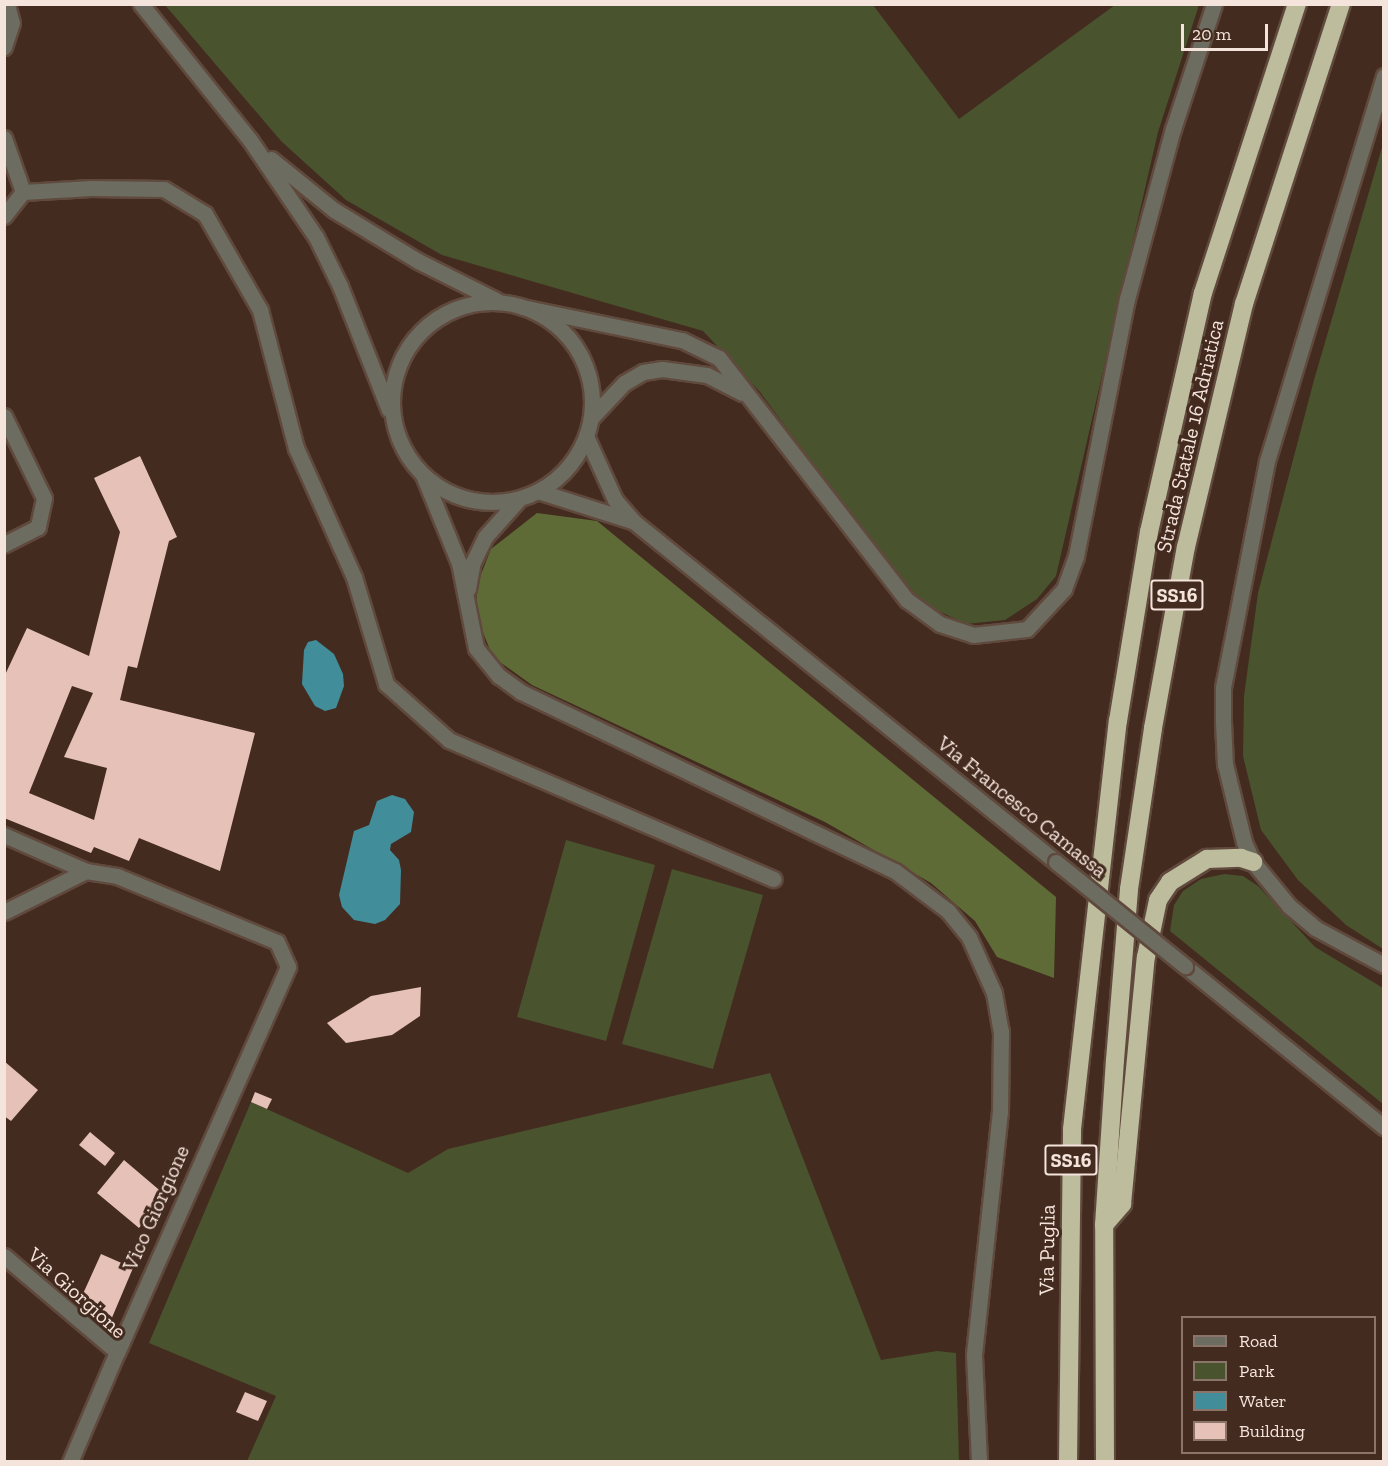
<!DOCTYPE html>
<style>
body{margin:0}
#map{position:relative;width:1388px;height:1466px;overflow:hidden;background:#442b1f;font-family:"Zilla Slab",serif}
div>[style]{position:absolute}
.green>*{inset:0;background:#49532d}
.forest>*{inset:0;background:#5f6b37}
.water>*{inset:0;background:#418e9a}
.building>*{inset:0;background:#e5c1b8}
.roads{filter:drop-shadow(2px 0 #60493d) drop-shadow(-2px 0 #60493d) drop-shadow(0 2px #60493d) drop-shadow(0 -2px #60493d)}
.minor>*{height:15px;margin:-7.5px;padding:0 7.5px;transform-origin:7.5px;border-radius:7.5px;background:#6d6c60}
.minor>.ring{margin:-7.5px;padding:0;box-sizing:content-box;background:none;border:15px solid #6d6c60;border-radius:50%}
.highway>*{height:18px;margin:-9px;padding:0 9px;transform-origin:9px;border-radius:9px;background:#bdbc9d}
.bridges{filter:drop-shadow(2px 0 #60493d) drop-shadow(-2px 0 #60493d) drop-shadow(0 2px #60493d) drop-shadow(0 -2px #60493d)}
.minor-bridge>*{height:15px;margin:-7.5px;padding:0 7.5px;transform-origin:7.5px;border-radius:7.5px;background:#6d6c60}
span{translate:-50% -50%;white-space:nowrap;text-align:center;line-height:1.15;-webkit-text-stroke:6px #442b1f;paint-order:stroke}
.shield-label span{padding:2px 4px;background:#442b1f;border:2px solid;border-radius:4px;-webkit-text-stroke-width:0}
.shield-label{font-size:20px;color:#f5e4dc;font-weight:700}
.street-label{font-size:21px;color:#f5e4dc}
.frame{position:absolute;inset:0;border:6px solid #f5e4dc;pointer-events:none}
.legend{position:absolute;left:1181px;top:1316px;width:195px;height:138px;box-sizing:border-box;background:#442b1f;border:2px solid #8b756b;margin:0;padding:8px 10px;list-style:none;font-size:18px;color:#f5e4dc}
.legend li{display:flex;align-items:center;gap:12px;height:30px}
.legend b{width:30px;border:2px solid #8b756b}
.scale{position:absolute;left:1181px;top:24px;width:87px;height:27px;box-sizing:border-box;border:3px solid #f5e4dc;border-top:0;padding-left:8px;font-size:18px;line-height:21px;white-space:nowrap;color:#f5e4dc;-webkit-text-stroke:4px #442b1f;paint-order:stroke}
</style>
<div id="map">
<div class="green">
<div style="clip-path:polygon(165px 5px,873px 5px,959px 119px,1115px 5px,1199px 5px,1158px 132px,1056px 576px,1037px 599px,1005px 620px,966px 624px,926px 605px,893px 573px,760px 392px,703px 331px,442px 255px,346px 200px,281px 141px)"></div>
<div style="clip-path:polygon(1383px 144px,1384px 949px,1383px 949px,1346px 925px,1298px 880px,1261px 830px,1243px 756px,1244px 696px,1258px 593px,1314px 380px)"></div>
<div style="clip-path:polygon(566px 840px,655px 865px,606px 1041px,517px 1017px)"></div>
<div style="clip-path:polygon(672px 869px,763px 895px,713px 1069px,622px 1044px)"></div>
<div style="clip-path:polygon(1224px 874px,1243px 876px,1258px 886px,1315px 947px,1383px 988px,1383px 1104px,1170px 931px,1174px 905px,1183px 891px,1201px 879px)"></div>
<div style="clip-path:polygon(770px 1073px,881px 1360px,937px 1351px,956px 1353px,959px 1461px,247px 1461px,276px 1396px,149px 1343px,251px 1102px,408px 1173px,448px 1149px)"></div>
</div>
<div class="forest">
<div style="clip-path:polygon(537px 513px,597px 521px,1056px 897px,1054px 978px,997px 957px,975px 921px,931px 883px,825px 822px,532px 685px,493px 657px,475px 613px,478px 582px,491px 549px)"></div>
</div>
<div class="water">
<div style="clip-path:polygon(316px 640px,334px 654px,343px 674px,344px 686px,336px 708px,325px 711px,315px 706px,302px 684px,304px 650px,308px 642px)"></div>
<div style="clip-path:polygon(392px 795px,405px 799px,414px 812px,411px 832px,391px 844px,390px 850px,399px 860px,401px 870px,400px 904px,385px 920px,375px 924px,354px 920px,342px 907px,339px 895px,354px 831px,369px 825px,377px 801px)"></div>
</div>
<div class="building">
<div style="clip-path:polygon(evenodd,140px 456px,177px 537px,169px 541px,137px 668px,128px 666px,120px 700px,255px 733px,220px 871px,139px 838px,129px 861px,94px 847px,91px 853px,4px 818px,4px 677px,27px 628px,89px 656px,120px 532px,94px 478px,140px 456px,72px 686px,93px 693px,64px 757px,107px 768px,94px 820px,29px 793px,72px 686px)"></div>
<div style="clip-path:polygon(421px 987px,420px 1016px,392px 1035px,346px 1043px,327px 1023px,371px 996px)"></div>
<div style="clip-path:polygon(4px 1061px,38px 1090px,11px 1121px,4px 1116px)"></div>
<div style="clip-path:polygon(255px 1092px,272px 1099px,267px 1109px,251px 1102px)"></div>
<div style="clip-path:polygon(90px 1132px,115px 1153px,105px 1166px,79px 1145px)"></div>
<div style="clip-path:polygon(124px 1160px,164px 1194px,152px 1223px,146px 1219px,139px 1228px,97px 1193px)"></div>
<div style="clip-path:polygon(101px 1254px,133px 1268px,111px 1320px,82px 1296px)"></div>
<div style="clip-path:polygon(245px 1392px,267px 1401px,258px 1421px,236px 1412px)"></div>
</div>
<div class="roads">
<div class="minor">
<div style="left:141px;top:4px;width:174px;rotate:51.3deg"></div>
<div style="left:250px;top:140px;width:117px;rotate:55.8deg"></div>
<div style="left:316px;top:237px;width:55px;rotate:63.9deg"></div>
<div style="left:340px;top:286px;width:133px;rotate:68.4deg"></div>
<div style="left:4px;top:47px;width:25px;rotate:-72deg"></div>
<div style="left:12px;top:23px;width:20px;rotate:-105deg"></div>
<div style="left:1384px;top:76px;width:402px;rotate:106.9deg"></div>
<div style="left:1267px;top:461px;width:230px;rotate:101deg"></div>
<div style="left:1223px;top:687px;width:35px;rotate:90deg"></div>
<div style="left:1223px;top:722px;width:42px;rotate:87.3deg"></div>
<div style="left:1225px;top:764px;width:80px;rotate:76.3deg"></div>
<div style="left:1244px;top:842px;width:22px;rotate:66deg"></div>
<div style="left:1253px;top:862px;width:57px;rotate:50.7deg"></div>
<div style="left:1289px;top:906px;width:34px;rotate:40deg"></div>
<div style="left:1315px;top:928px;width:78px;rotate:28.2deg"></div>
<div style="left:4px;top:138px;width:57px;rotate:70.6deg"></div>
<div style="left:271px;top:159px;width:81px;rotate:39deg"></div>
<div style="left:334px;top:210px;width:98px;rotate:31.3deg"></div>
<div style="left:418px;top:261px;width:87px;rotate:26.6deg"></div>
<div style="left:4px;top:216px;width:31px;rotate:-52deg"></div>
<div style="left:23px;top:192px;width:68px;rotate:-3.4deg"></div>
<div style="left:91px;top:188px;width:73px;rotate:0.8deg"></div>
<div style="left:164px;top:189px;width:48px;rotate:31.4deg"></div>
<div style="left:205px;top:214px;width:111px;rotate:60.2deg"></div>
<div style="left:260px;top:310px;width:143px;rotate:75.4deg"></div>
<div style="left:296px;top:448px;width:141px;rotate:65.8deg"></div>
<div style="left:354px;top:577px;width:112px;rotate:73.3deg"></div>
<div style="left:386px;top:684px;width:84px;rotate:41.6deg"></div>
<div style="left:449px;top:740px;width:353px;rotate:23.2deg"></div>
<div class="ring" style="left:392px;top:302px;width:185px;height:185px"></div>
<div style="left:522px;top:307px;width:163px;rotate:11.7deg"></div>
<div style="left:682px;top:340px;width:41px;rotate:25.9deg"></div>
<div style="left:719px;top:358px;width:306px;rotate:52.2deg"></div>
<div style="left:907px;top:600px;width:41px;rotate:36deg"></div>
<div style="left:940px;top:624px;width:35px;rotate:18deg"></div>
<div style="left:973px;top:635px;width:54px;rotate:-6.3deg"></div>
<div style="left:1027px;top:629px;width:54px;rotate:-47.2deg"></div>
<div style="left:1064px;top:589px;width:35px;rotate:-70deg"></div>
<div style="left:1076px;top:556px;width:262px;rotate:-78.8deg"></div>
<div style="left:1127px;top:299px;width:176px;rotate:-74.9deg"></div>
<div style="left:1173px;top:129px;width:132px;rotate:-71.8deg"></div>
<div style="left:4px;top:416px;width:91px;rotate:64deg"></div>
<div style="left:44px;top:498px;width:30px;rotate:102deg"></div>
<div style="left:38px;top:527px;width:38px;rotate:153deg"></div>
<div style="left:591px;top:418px;width:48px;rotate:-46.7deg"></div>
<div style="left:624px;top:383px;width:22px;rotate:-30deg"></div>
<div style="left:643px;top:372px;width:19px;rotate:-9deg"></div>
<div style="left:662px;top:369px;width:45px;rotate:7.6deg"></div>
<div style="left:707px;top:375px;width:39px;rotate:27deg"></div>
<div style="left:586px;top:436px;width:70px;rotate:65.6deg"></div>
<div style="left:615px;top:500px;width:28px;rotate:49deg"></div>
<div style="left:633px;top:521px;width:543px;rotate:38.87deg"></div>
<div style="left:423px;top:475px;width:95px;rotate:67.8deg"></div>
<div style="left:459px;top:563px;width:87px;rotate:78.7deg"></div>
<div style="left:476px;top:648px;width:36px;rotate:51deg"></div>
<div style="left:499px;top:676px;width:27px;rotate:36deg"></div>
<div style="left:521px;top:692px;width:415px;rotate:25.6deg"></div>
<div style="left:895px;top:871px;width:66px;rotate:37deg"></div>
<div style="left:948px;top:911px;width:33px;rotate:51deg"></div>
<div style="left:969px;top:937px;width:61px;rotate:65.9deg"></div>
<div style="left:994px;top:993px;width:39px;rotate:80deg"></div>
<div style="left:1001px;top:1031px;width:80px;rotate:90.7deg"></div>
<div style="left:1000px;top:1111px;width:245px;rotate:96.1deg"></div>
<div style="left:974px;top:1355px;width:107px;rotate:87.3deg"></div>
<div style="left:538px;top:491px;width:99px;rotate:17.7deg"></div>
<div style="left:468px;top:589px;width:27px;rotate:-80deg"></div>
<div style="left:473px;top:562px;width:28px;rotate:-64deg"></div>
<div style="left:485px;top:537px;width:51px;rotate:-48.2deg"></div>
<div style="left:4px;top:835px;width:90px;rotate:23.7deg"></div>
<div style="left:4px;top:912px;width:92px;rotate:-26.6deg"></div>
<div style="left:86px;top:871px;width:31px;rotate:9deg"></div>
<div style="left:117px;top:876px;width:173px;rotate:22.4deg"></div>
<div style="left:277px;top:942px;width:27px;rotate:66deg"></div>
<div style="left:288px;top:967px;width:421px;rotate:113.9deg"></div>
<div style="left:1185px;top:966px;width:256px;rotate:39deg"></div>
<div style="left:4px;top:1256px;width:148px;rotate:40.3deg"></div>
<div style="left:117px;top:1352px;width:120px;rotate:113.1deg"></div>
</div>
<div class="highway">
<div style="left:1104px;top:1225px;width:28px;rotate:-49deg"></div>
<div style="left:1122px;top:1204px;width:248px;rotate:-84.5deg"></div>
<div style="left:1146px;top:957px;width:58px;rotate:-78.1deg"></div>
<div style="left:1158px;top:900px;width:22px;rotate:-56deg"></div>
<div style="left:1170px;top:882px;width:44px;rotate:-31.9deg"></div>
<div style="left:1207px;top:859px;width:34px;rotate:-2deg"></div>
<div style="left:1241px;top:858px;width:13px;rotate:18deg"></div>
<div style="left:1068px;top:1462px;width:333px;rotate:-89.3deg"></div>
<div style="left:1072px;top:1129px;width:411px;rotate:-83.6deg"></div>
<div style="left:1118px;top:721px;width:192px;rotate:-80.7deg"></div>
<div style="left:1149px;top:532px;width:245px;rotate:-77.3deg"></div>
<div style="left:1203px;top:293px;width:304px;rotate:-72deg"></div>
<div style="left:1105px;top:1462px;width:237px;rotate:-90.2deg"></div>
<div style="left:1104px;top:1225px;width:165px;rotate:-86.2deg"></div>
<div style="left:1115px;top:1060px;width:172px;rotate:-85.3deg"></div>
<div style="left:1129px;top:889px;width:163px;rotate:-81.5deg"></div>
<div style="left:1153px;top:728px;width:184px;rotate:-79.7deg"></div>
<div style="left:1186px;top:547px;width:250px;rotate:-76.6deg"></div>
<div style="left:1244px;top:304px;width:315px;rotate:-72.1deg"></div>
</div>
</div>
<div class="bridges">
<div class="minor-bridge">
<div style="left:1056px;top:862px;width:166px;rotate:38.9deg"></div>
</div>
</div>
<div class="shield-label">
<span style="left:1177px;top:595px">SS16</span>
<span style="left:1071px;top:1160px">SS16</span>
</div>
<div class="street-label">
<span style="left:1190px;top:436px;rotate:-77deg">Strada Statale 16 Adriatica</span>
<span style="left:1022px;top:807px;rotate:39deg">Via Francesco Camassa</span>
<span style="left:156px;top:1208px;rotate:-66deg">Vico Giorgione</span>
<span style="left:1047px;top:1250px;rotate:-89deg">Via Puglia</span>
<span style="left:77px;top:1293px;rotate:42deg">Via Giorgione</span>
</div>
<div class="frame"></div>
<ul class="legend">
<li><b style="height:8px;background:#6d6c60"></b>Road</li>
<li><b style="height:16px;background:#49532d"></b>Park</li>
<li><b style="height:16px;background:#418e9a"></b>Water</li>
<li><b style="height:16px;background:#e5c1b8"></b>Building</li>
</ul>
<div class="scale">20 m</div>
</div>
